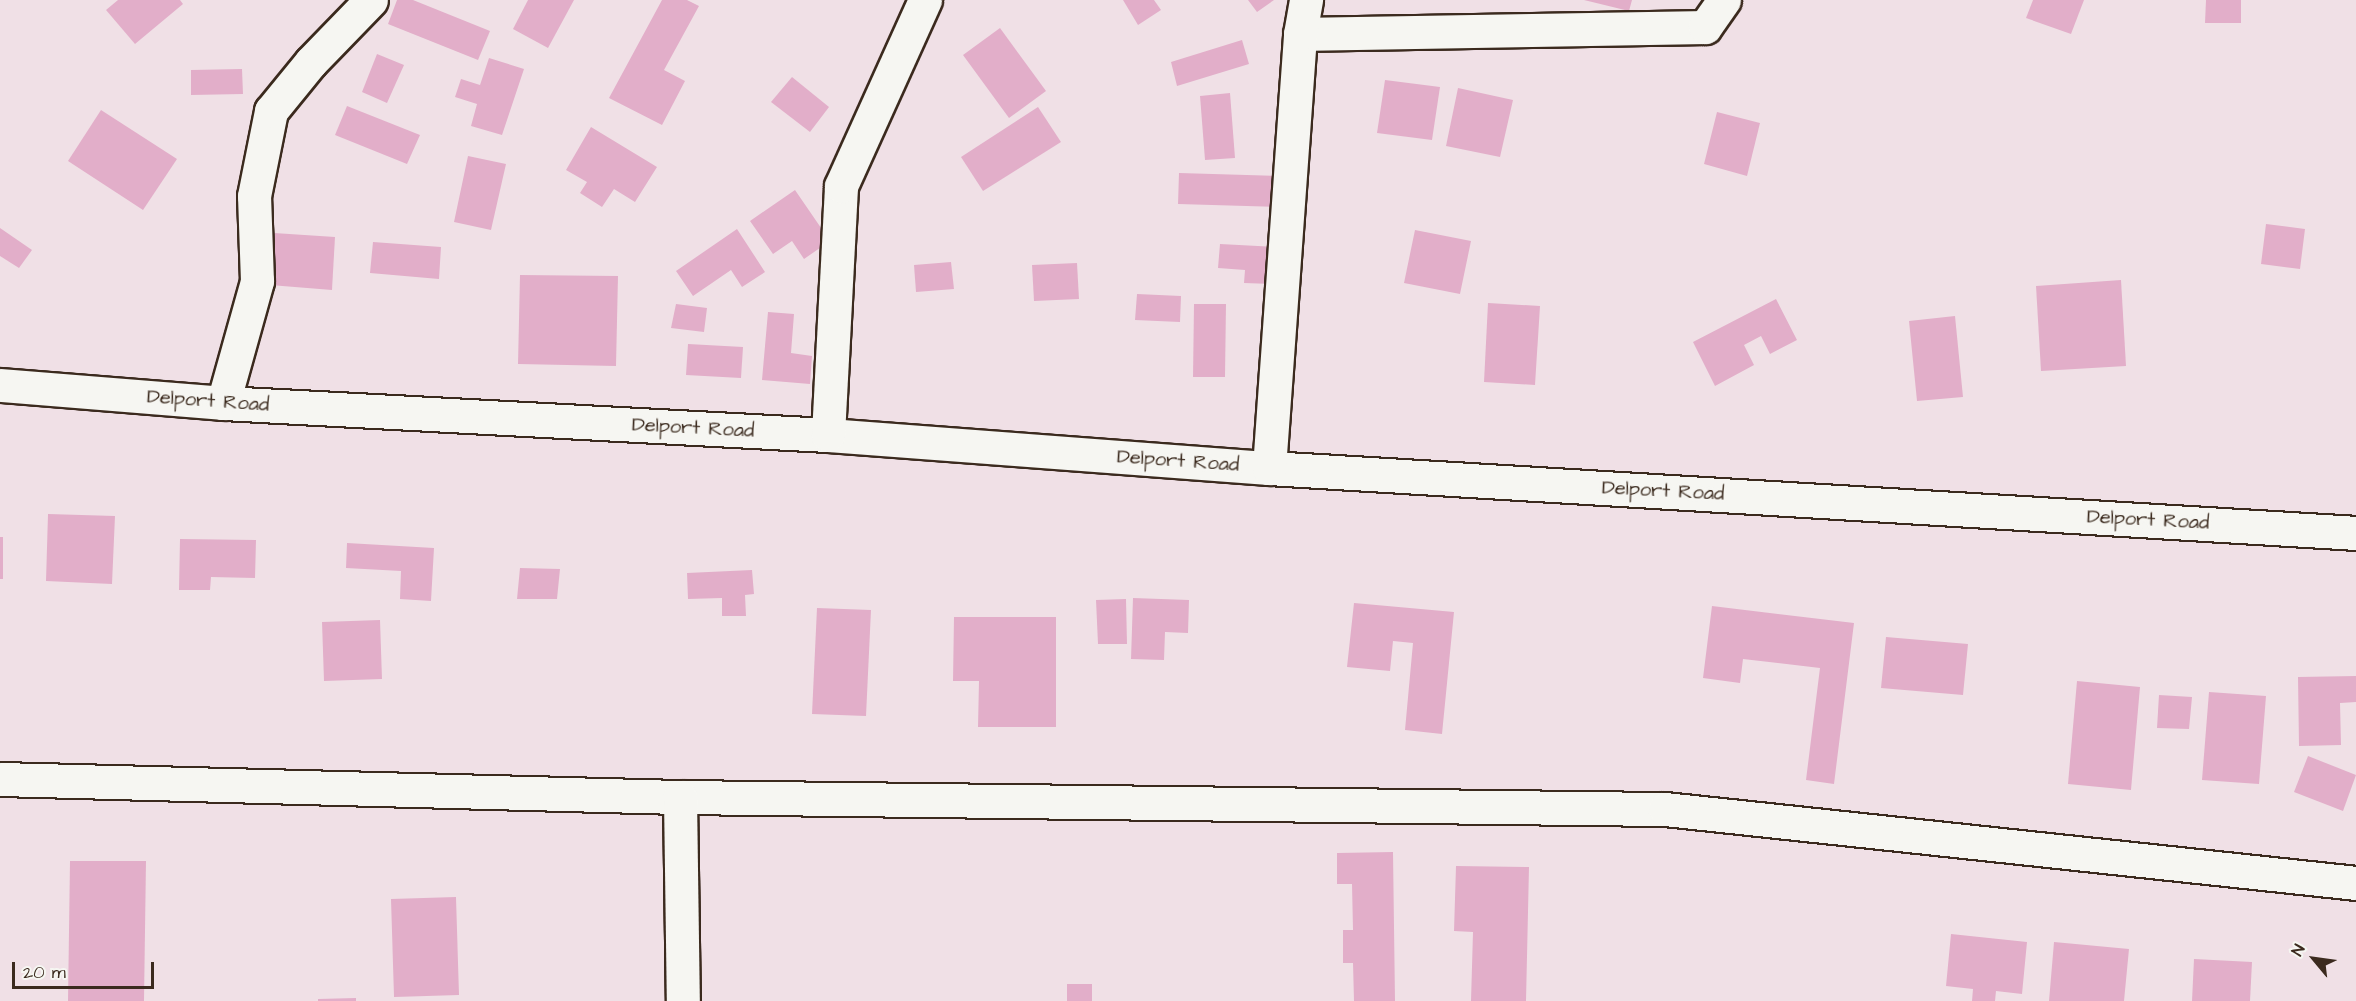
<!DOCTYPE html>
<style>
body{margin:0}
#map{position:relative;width:2356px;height:1001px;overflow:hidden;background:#f0e0e6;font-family:"Architects Daughter",sans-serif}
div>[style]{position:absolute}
.building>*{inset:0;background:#e2aec9}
.roads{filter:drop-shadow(2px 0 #3b2a1e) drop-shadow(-2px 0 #3b2a1e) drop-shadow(0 2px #3b2a1e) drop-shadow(0 -2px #3b2a1e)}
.minor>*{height:33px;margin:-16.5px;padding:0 16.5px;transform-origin:16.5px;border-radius:16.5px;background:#f6f6f2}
span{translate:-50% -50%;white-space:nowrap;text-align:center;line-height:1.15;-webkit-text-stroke:6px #f6f6f2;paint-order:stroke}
.street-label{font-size:20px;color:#3b2a1e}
.north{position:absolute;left:2284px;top:929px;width:60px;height:60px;-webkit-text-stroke:4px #f6f6f2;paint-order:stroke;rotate:299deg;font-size:16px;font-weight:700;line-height:24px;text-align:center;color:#3b2a1e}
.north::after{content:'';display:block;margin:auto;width:21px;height:27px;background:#3b2a1e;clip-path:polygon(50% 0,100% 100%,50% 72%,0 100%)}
.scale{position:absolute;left:12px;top:962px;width:142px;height:27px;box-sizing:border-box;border:3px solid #3b2a1e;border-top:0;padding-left:8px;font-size:18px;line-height:21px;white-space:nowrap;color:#3b2a1e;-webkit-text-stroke:4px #f6f6f2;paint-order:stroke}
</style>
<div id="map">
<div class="building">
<div style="clip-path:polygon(118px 0,180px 0,183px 4px,135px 44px,106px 10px)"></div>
<div style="clip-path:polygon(397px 0,413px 0,490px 31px,478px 60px,388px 24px)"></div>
<div style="clip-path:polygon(528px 0,574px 0,548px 48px,513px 29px)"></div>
<div style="clip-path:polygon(662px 0,687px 0,699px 6px,664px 70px,685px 81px,662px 125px,609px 98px)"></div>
<div style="clip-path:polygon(1123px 0,1154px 0,1161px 10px,1138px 25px)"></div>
<div style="clip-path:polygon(1248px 0,1274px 0,1257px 12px)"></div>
<div style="clip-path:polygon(1584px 0,1632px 0,1629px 11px)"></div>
<div style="clip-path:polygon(2033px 0,2084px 0,2071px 34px,2026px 18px)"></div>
<div style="clip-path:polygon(2206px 0,2241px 0,2241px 23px,2205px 23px)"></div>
<div style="clip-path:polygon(1000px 28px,1046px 91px,1009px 118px,963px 55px)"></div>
<div style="clip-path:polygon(1242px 40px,1249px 64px,1177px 86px,1171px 62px)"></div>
<div style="clip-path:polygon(377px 54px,404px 65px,387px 103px,362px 92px)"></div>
<div style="clip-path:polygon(489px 58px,524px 69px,502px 135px,471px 126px,477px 104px,455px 97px,461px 79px,480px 85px)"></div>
<div style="clip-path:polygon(242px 69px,243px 94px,191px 95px,191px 70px)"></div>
<div style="clip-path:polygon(792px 77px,829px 107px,810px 132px,771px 102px)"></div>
<div style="clip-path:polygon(1385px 80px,1440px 87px,1432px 140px,1377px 133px)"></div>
<div style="clip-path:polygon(1458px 88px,1513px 100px,1500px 157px,1446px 146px)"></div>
<div style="clip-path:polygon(1230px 93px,1235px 158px,1205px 160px,1200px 96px)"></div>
<div style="clip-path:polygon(347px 106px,420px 135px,407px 164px,335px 135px)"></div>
<div style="clip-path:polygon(1038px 107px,1061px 142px,983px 191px,961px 157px)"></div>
<div style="clip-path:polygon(101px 110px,177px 159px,143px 210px,68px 161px)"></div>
<div style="clip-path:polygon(1717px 112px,1760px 123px,1747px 176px,1704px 164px)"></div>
<div style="clip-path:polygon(591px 127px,657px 167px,635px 202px,614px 189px,602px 207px,580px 193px,587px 182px,566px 170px)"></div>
<div style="clip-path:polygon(468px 156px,506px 164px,491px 230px,454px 222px)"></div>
<div style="clip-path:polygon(1179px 173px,1279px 176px,1278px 207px,1178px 204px)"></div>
<div style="clip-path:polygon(795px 190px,830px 241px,804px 259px,792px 241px,773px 254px,750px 221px)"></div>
<div style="clip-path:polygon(2266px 224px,2305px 229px,2300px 269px,2261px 264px)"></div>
<div style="clip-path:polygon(0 228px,32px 250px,19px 268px,0 256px)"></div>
<div style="clip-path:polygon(737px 229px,765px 272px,742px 287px,731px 270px,693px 296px,676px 271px)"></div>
<div style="clip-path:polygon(1415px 230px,1471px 241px,1460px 294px,1404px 283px)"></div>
<div style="clip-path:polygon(274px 233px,335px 237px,332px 290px,270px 285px)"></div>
<div style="clip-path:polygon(373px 242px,441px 247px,439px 279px,370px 273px)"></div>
<div style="clip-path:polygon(1220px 244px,1276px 247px,1275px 284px,1244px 283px,1245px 270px,1218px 268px)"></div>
<div style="clip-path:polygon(951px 262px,954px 289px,916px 292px,914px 265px)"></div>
<div style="clip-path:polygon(1077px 263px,1079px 299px,1034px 301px,1032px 265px)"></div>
<div style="clip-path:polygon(520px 275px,618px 276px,616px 366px,518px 364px)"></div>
<div style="clip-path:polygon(2121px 280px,2126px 366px,2041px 371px,2036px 286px)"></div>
<div style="clip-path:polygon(1137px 294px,1181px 296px,1180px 322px,1135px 320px)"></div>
<div style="clip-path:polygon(1776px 299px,1797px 340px,1770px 354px,1761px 336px,1744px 345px,1754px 365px,1715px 386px,1693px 342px)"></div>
<div style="clip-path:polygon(1488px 303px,1540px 306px,1535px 385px,1484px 382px)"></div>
<div style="clip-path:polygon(676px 304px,707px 308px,704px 332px,671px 328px)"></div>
<div style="clip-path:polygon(1194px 304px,1226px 304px,1225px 377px,1193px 377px)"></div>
<div style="clip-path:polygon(768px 312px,794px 314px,791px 353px,812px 356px,810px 384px,762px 380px)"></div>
<div style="clip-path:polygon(1955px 316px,1963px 397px,1917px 401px,1909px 321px)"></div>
<div style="clip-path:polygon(688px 344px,743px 347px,741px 378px,686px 375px)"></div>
<div style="clip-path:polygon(48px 514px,115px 516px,112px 584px,46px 581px)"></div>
<div style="clip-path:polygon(0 537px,3px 537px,3px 579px,0 579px)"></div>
<div style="clip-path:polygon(180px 539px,256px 540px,255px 578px,211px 577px,210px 590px,179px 590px)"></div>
<div style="clip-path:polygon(347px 543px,434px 548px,431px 601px,400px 599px,401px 571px,346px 568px)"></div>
<div style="clip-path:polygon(520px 568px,560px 569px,557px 599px,517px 599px)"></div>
<div style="clip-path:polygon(752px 570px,754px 594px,745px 595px,746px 616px,722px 616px,722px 598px,688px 599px,687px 573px)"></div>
<div style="clip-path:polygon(1133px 598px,1189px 600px,1188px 633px,1165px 632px,1164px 660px,1131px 659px)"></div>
<div style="clip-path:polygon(1126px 599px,1127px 644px,1098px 644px,1096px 600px)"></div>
<div style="clip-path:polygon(1354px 603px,1454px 612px,1442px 734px,1405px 730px,1413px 643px,1393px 641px,1390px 671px,1347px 667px)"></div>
<div style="clip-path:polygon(1712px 606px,1854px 623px,1834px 784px,1806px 780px,1820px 668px,1743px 659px,1740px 683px,1703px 678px)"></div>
<div style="clip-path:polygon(817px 608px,871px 610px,866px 716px,812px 714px)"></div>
<div style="clip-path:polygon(954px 617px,1056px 617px,1056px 727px,978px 727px,979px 681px,953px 681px)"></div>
<div style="clip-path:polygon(380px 620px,382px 679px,324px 681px,322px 622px)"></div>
<div style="clip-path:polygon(1886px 637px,1968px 644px,1963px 695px,1881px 688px)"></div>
<div style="clip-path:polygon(2356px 676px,2356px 702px,2340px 703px,2341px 745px,2299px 746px,2298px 677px)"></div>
<div style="clip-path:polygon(2077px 681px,2140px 687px,2131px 790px,2068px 784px)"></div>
<div style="clip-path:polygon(2209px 692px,2266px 696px,2259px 784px,2202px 780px)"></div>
<div style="clip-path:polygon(2159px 695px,2192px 697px,2189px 729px,2157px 728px)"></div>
<div style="clip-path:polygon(2308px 756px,2356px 775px,2343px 811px,2294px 792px)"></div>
<div style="clip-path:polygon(1393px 852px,1395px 1001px,1354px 1001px,1353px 963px,1343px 963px,1343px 930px,1353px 930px,1352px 884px,1337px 884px,1337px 853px)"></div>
<div style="clip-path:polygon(70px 861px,146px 861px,144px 1001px,68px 1001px)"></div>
<div style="clip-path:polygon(1456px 866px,1529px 867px,1526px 1001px,1471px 1001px,1473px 932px,1454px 931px)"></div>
<div style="clip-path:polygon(456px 897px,459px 995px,394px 997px,391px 899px)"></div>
<div style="clip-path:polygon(1951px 934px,2027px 942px,2022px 994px,1996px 991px,1995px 1001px,1972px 1001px,1973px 989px,1946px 986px)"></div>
<div style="clip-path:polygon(2054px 942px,2129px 949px,2124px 1001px,2049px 1001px)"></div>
<div style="clip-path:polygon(2194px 959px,2252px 962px,2250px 1001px,2192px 1001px)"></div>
<div style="clip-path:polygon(1067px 984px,1092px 984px,1092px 1001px,1067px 1001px)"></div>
<div style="clip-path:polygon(356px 998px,356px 1001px,318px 1001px,318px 999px)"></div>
</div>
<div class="roads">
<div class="minor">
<div style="left:1300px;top:34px;width:405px;rotate:-1deg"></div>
<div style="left:1705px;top:27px;width:33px;rotate:-55deg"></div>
<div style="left:0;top:385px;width:224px;rotate:4.6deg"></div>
<div style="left:223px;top:403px;width:606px;rotate:3.03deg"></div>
<div style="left:828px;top:435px;width:442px;rotate:4.3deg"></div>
<div style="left:1269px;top:468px;width:1089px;rotate:3.42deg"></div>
<div style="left:223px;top:403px;width:127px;rotate:-74.4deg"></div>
<div style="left:257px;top:281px;width:85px;rotate:-92deg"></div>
<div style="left:254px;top:196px;width:87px;rotate:-78.7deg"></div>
<div style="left:271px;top:111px;width:63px;rotate:-50.8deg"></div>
<div style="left:311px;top:62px;width:86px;rotate:-45.9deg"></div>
<div style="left:828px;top:435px;width:249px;rotate:-87deg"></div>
<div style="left:841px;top:186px;width:204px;rotate:-65.7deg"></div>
<div style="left:1269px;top:468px;width:435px;rotate:-85.9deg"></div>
<div style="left:1300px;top:34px;width:35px;rotate:-80deg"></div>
<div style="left:0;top:779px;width:680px;rotate:1.52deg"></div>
<div style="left:680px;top:797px;width:985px;rotate:0.7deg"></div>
<div style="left:1665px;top:809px;width:695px;rotate:6.11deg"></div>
<div style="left:680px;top:797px;width:204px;rotate:89.2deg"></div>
</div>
</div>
<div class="street-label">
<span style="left:208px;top:401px;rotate:4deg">Delport Road</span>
<span style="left:693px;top:428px;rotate:3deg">Delport Road</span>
<span style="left:1178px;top:461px;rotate:4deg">Delport Road</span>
<span style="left:1663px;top:491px;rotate:3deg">Delport Road</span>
<span style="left:2148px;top:520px;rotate:3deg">Delport Road</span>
</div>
<div class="north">N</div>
<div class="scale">20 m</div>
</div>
